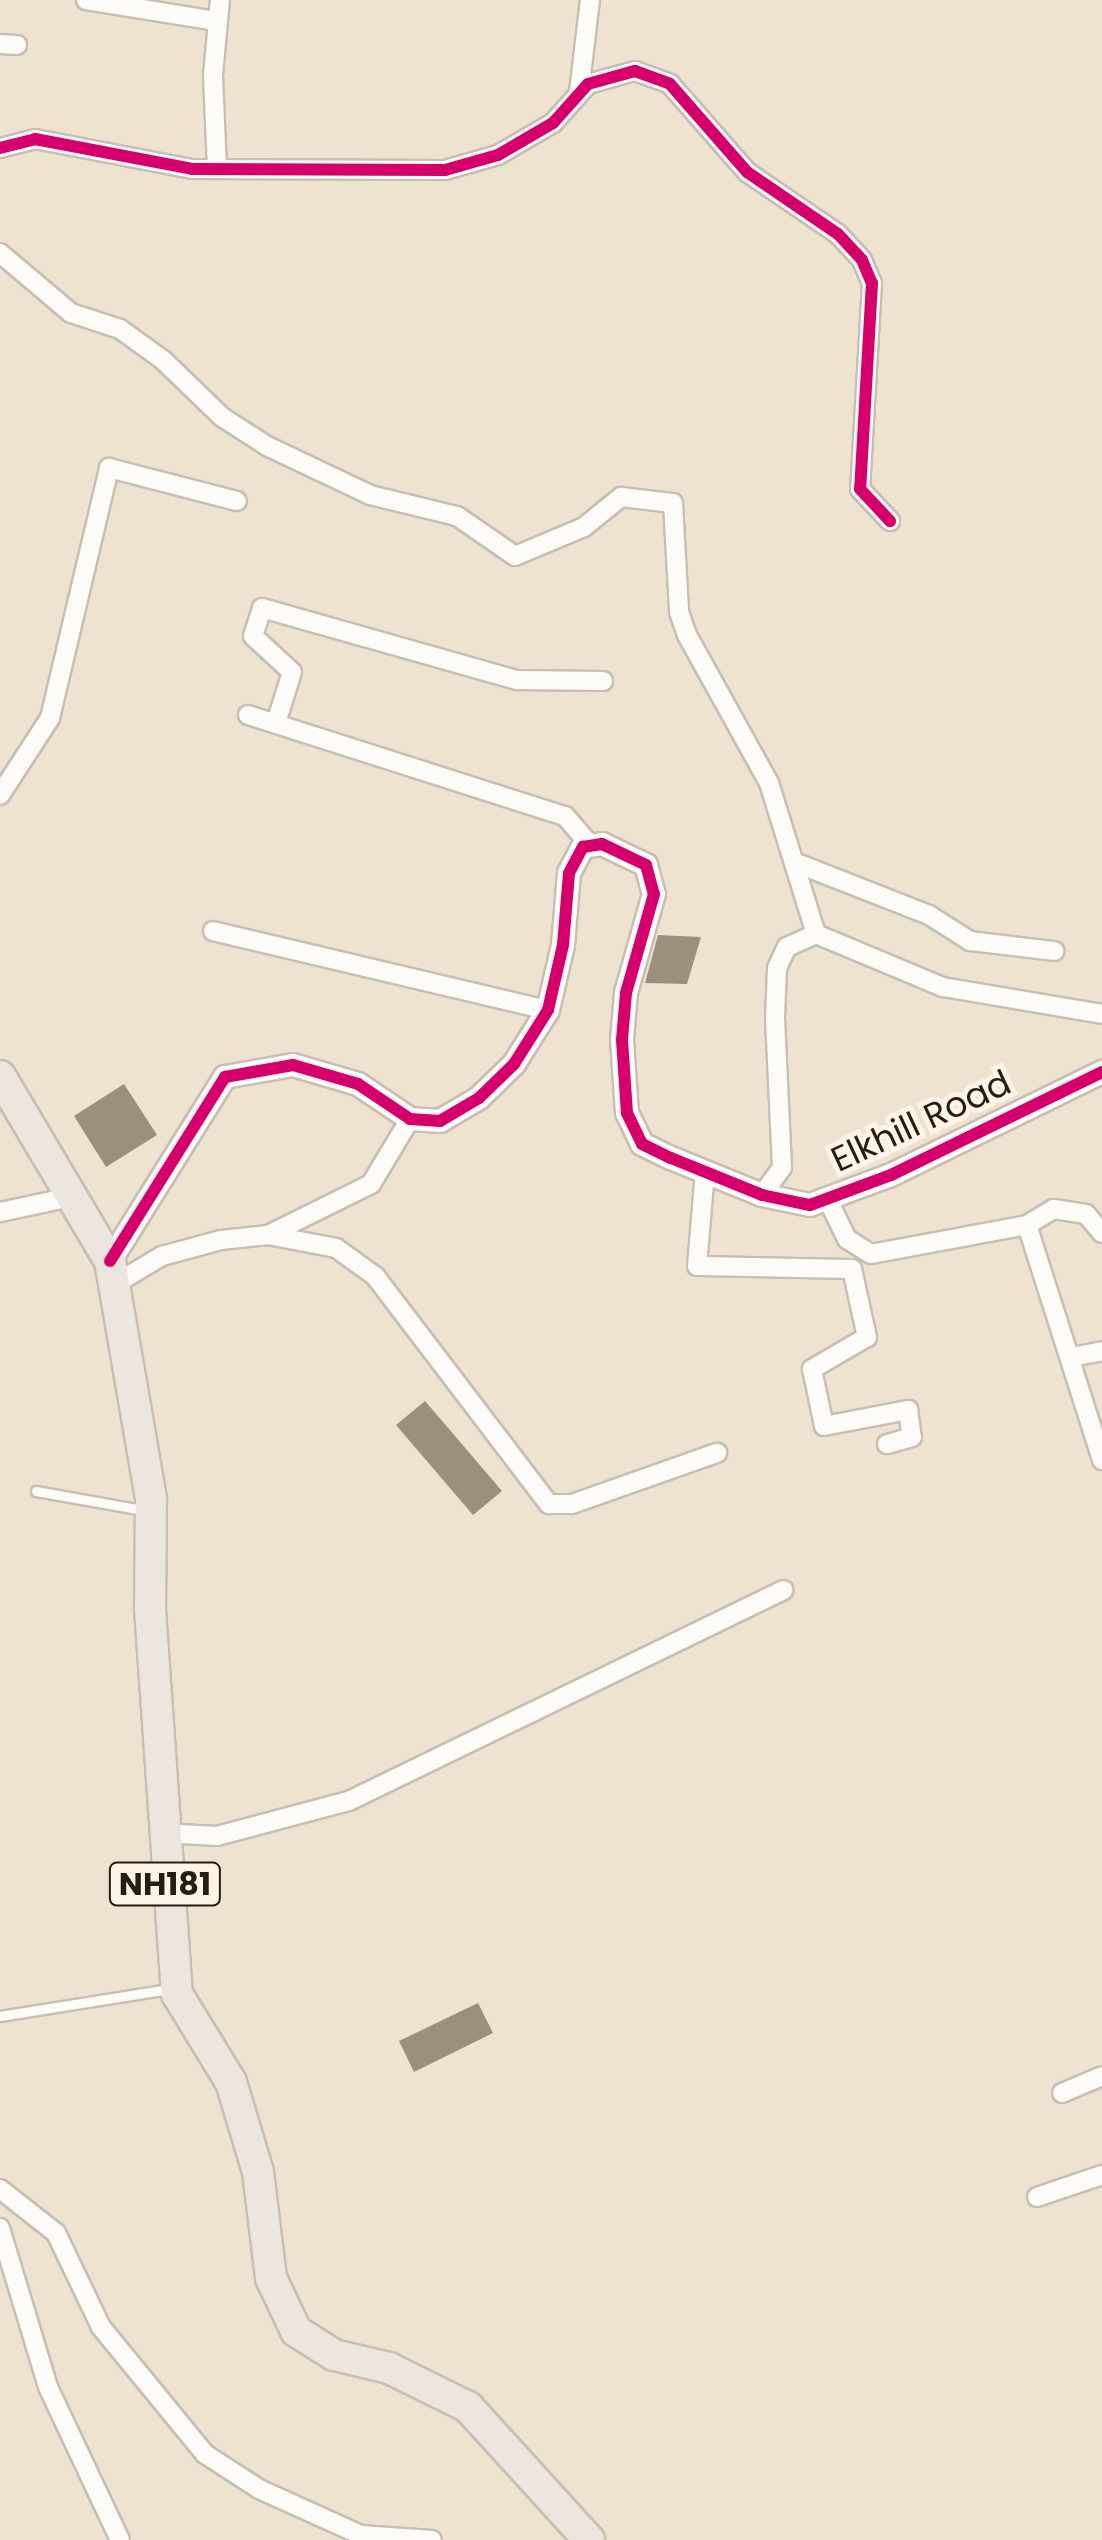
<!DOCTYPE html>
<style>
body{margin:0}
#map{position:relative;width:1102px;height:2540px;overflow:hidden;background:#eee2d1;font-family:Poppins,sans-serif}
div>[style]{position:absolute}
.building>*{inset:0;background:#9c907c}
.roads{filter:drop-shadow(2px 0 #c8beb1) drop-shadow(-2px 0 #c8beb1) drop-shadow(0 2px #c8beb1) drop-shadow(0 -2px #c8beb1)}
.service>*{height:9px;margin:-4.5px;padding:0 4.5px;transform-origin:4.5px;border-radius:4.5px;background:#fcfbf8}
.minor>*{height:18px;margin:-9px;padding:0 9px;transform-origin:9px;border-radius:9px;background:#fcfbf8}
.tertiary>*{height:22px;margin:-11px;padding:0 11px;transform-origin:11px;border-radius:11px;background:#fcfbf8}
.trunk>*{height:30px;margin:-15px;padding:0 15px;transform-origin:15px;border-radius:15px;background:#ece6de}
.cycleway>*{height:12px;margin:-6px;padding:0 6px;transform-origin:6px;border-radius:6px;background:#d6006c}
span{translate:-50% -50%;white-space:nowrap;text-align:center;line-height:1.15;-webkit-text-stroke:10px #fdf4e7;paint-order:stroke}
.shield-label span{padding:2px 8px;background:#fdf4e7;border:2px solid;border-radius:8px;-webkit-text-stroke-width:0}
.shield-label{font-size:32px;color:#251d11;font-weight:700}
.street-label{font-size:35px;color:#251d11}
</style>
<div id="map">
<div class="building">
<div style="clip-path:polygon(658px 935px,701px 937px,687px 984px,645px 983px)"></div>
<div style="clip-path:polygon(124px 1084px,157px 1135px,106px 1167px,74px 1116px)"></div>
<div style="clip-path:polygon(425px 1401px,502px 1491px,473px 1515px,396px 1425px)"></div>
<div style="clip-path:polygon(478px 2003px,493px 2033px,414px 2072px,399px 2041px)"></div>
</div>
<div class="roads">
<div class="service">
<div style="left:36px;top:1491px;width:109px;rotate:10.1deg"></div>
<div style="left:0;top:2016px;width:176px;rotate:-9.1deg"></div>
</div>
<div class="minor">
<div style="left:86px;top:0;width:131px;rotate:9.2deg"></div>
<div style="left:0;top:44px;width:17px;rotate:3deg"></div>
<div style="left:579px;top:92px;width:93px;rotate:-83.2deg"></div>
<div style="left:0;top:148px;width:36px;rotate:-14deg"></div>
<div style="left:35px;top:139px;width:160px;rotate:10.8deg"></div>
<div style="left:192px;top:169px;width:253px;rotate:0.2deg"></div>
<div style="left:445px;top:170px;width:55px;rotate:-15.8deg"></div>
<div style="left:498px;top:155px;width:64px;rotate:-30.2deg"></div>
<div style="left:553px;top:123px;width:52px;rotate:-48.1deg"></div>
<div style="left:588px;top:84px;width:49px;rotate:-15.5deg"></div>
<div style="left:635px;top:71px;width:37px;rotate:20deg"></div>
<div style="left:670px;top:84px;width:117px;rotate:48.8deg"></div>
<div style="left:747px;top:172px;width:110px;rotate:34.3deg"></div>
<div style="left:838px;top:234px;width:35px;rotate:47deg"></div>
<div style="left:862px;top:260px;width:25px;rotate:67deg"></div>
<div style="left:872px;top:283px;width:206px;rotate:93.3deg"></div>
<div style="left:860px;top:489px;width:44px;rotate:46.8deg"></div>
<div style="left:217px;top:168px;width:93px;rotate:-92.5deg"></div>
<div style="left:213px;top:75px;width:75px;rotate:-84.7deg"></div>
<div style="left:0;top:253px;width:93px;rotate:40.2deg"></div>
<div style="left:71px;top:313px;width:52px;rotate:18.1deg"></div>
<div style="left:120px;top:329px;width:53px;rotate:35.8deg"></div>
<div style="left:163px;top:360px;width:82px;rotate:44deg"></div>
<div style="left:222px;top:417px;width:54px;rotate:32.8deg"></div>
<div style="left:267px;top:446px;width:114px;rotate:25.4deg"></div>
<div style="left:370px;top:495px;width:89px;rotate:13.6deg"></div>
<div style="left:457px;top:516px;width:70px;rotate:34.6deg"></div>
<div style="left:515px;top:556px;width:75px;rotate:-22.8deg"></div>
<div style="left:584px;top:527px;width:48px;rotate:-39deg"></div>
<div style="left:621px;top:497px;width:52px;rotate:6.6deg"></div>
<div style="left:673px;top:503px;width:109px;rotate:86.8deg"></div>
<div style="left:679px;top:612px;width:24px;rotate:71deg"></div>
<div style="left:687px;top:635px;width:169px;rotate:61deg"></div>
<div style="left:769px;top:783px;width:158px;rotate:72.7deg"></div>
<div style="left:248px;top:715px;width:333px;rotate:17.7deg"></div>
<div style="left:565px;top:816px;width:40px;rotate:49deg"></div>
<div style="left:276px;top:723px;width:53px;rotate:-72.6deg"></div>
<div style="left:292px;top:672px;width:53px;rotate:-137.3deg"></div>
<div style="left:253px;top:636px;width:29px;rotate:-72deg"></div>
<div style="left:262px;top:608px;width:265px;rotate:15.8deg"></div>
<div style="left:517px;top:680px;width:86px;rotate:0.7deg"></div>
<div style="left:0;top:795px;width:92px;rotate:-57deg"></div>
<div style="left:50px;top:718px;width:257px;rotate:-76.7deg"></div>
<div style="left:109px;top:468px;width:132px;rotate:14.5deg"></div>
<div style="left:799px;top:864px;width:140px;rotate:21.4deg"></div>
<div style="left:929px;top:915px;width:49px;rotate:32.4deg"></div>
<div style="left:970px;top:941px;width:85px;rotate:6.8deg"></div>
<div style="left:213px;top:931px;width:344px;rotate:13.3deg"></div>
<div style="left:705px;top:1171px;width:95px;rotate:94.8deg"></div>
<div style="left:697px;top:1266px;width:155px;rotate:1.1deg"></div>
<div style="left:852px;top:1269px;width:70px;rotate:77.6deg"></div>
<div style="left:867px;top:1337px;width:64px;rotate:149.8deg"></div>
<div style="left:812px;top:1369px;width:58px;rotate:78.1deg"></div>
<div style="left:824px;top:1426px;width:86px;rotate:-10.8deg"></div>
<div style="left:908px;top:1410px;width:27px;rotate:82deg"></div>
<div style="left:912px;top:1437px;width:26px;rotate:164deg"></div>
<div style="left:762px;top:1195px;width:34px;rotate:-54deg"></div>
<div style="left:782px;top:1167px;width:149px;rotate:-92.7deg"></div>
<div style="left:775px;top:1018px;width:50px;rotate:-87.7deg"></div>
<div style="left:777px;top:968px;width:23px;rotate:-65deg"></div>
<div style="left:787px;top:947px;width:32px;rotate:-24deg"></div>
<div style="left:816px;top:934px;width:138px;rotate:22.7deg"></div>
<div style="left:943px;top:987px;width:161px;rotate:9.6deg"></div>
<div style="left:827px;top:1198px;width:46px;rotate:64deg"></div>
<div style="left:847px;top:1239px;width:28px;rotate:32deg"></div>
<div style="left:871px;top:1254px;width:159px;rotate:-10.5deg"></div>
<div style="left:1027px;top:1225px;width:247px;rotate:72.3deg"></div>
<div style="left:0;top:1212px;width:77px;rotate:-12deg"></div>
<div style="left:1027px;top:1225px;width:31px;rotate:-31deg"></div>
<div style="left:1054px;top:1209px;width:32px;rotate:9deg"></div>
<div style="left:1086px;top:1214px;width:25px;rotate:50deg"></div>
<div style="left:268px;top:1235px;width:115px;rotate:-26.3deg"></div>
<div style="left:371px;top:1184px;width:76px;rotate:-59deg"></div>
<div style="left:115px;top:1284px;width:55px;rotate:-30.8deg"></div>
<div style="left:162px;top:1256px;width:61px;rotate:-15.2deg"></div>
<div style="left:221px;top:1240px;width:47px;rotate:-6.1deg"></div>
<div style="left:268px;top:1235px;width:69px;rotate:10.8deg"></div>
<div style="left:336px;top:1248px;width:48px;rotate:35.7deg"></div>
<div style="left:375px;top:1276px;width:287px;rotate:52.7deg"></div>
<div style="left:549px;top:1504px;width:23px"></div>
<div style="left:572px;top:1504px;width:154px;rotate:-19.4deg"></div>
<div style="left:1072px;top:1357px;width:31px;rotate:-11deg"></div>
<div style="left:162px;top:1833px;width:55px;rotate:3.1deg"></div>
<div style="left:217px;top:1836px;width:137px;rotate:-14.9deg"></div>
<div style="left:349px;top:1801px;width:483px;rotate:-25.9deg"></div>
<div style="left:1062px;top:2093px;width:43px;rotate:-23deg"></div>
<div style="left:0;top:2189px;width:71px;rotate:38.2deg"></div>
<div style="left:56px;top:2233px;width:104px;rotate:64.4deg"></div>
<div style="left:101px;top:2327px;width:164px;rotate:50.7deg"></div>
<div style="left:205px;top:2454px;width:64px;rotate:32.9deg"></div>
<div style="left:259px;top:2489px;width:112px;rotate:24.3deg"></div>
<div style="left:361px;top:2535px;width:71px;rotate:4deg"></div>
<div style="left:1037px;top:2197px;width:69px;rotate:-18.7deg"></div>
<div style="left:0;top:2228px;width:166px;rotate:73.2deg"></div>
<div style="left:48px;top:2387px;width:169px;rotate:64.8deg"></div>
</div>
<div class="tertiary">
<div style="left:110px;top:1261px;width:217px;rotate:-58deg"></div>
<div style="left:225px;top:1077px;width:69px;rotate:-10deg"></div>
<div style="left:293px;top:1065px;width:68px;rotate:16.3deg"></div>
<div style="left:358px;top:1084px;width:63px;rotate:33.9deg"></div>
<div style="left:410px;top:1119px;width:30px;rotate:4deg"></div>
<div style="left:440px;top:1121px;width:45px;rotate:-30.5deg"></div>
<div style="left:479px;top:1098px;width:49px;rotate:-44.2deg"></div>
<div style="left:514px;top:1064px;width:64px;rotate:-57.8deg"></div>
<div style="left:548px;top:1010px;width:67px;rotate:-77deg"></div>
<div style="left:563px;top:945px;width:72px;rotate:-85.2deg"></div>
<div style="left:569px;top:873px;width:30px;rotate:-62deg"></div>
<div style="left:583px;top:847px;width:19px;rotate:-9deg"></div>
<div style="left:602px;top:844px;width:49px;rotate:25.5deg"></div>
<div style="left:646px;top:865px;width:30px;rotate:75deg"></div>
<div style="left:654px;top:894px;width:103px;rotate:105.8deg"></div>
<div style="left:626px;top:993px;width:47px;rotate:94.9deg"></div>
<div style="left:622px;top:1040px;width:73px;rotate:86.1deg"></div>
<div style="left:627px;top:1113px;width:34px;rotate:64deg"></div>
<div style="left:642px;top:1144px;width:32px;rotate:26deg"></div>
<div style="left:671px;top:1158px;width:98px;rotate:22.1deg"></div>
<div style="left:762px;top:1195px;width:49px;rotate:11.8deg"></div>
<div style="left:810px;top:1205px;width:86px;rotate:-20.3deg"></div>
<div style="left:891px;top:1175px;width:235px;rotate:-26deg"></div>
</div>
<div class="trunk">
<div style="left:0;top:1076px;width:215px;rotate:59.3deg"></div>
<div style="left:110px;top:1261px;width:242px;rotate:80.2deg"></div>
<div style="left:151px;top:1499px;width:110px;rotate:90.5deg"></div>
<div style="left:150px;top:1609px;width:386px;rotate:86deg"></div>
<div style="left:177px;top:1994px;width:103px;rotate:58.5deg"></div>
<div style="left:231px;top:2082px;width:94px;rotate:73.3deg"></div>
<div style="left:258px;top:2172px;width:107px;rotate:83deg"></div>
<div style="left:271px;top:2278px;width:59px;rotate:64.7deg"></div>
<div style="left:296px;top:2331px;width:45px;rotate:32.3deg"></div>
<div style="left:334px;top:2355px;width:57px;rotate:13.3deg"></div>
<div style="left:389px;top:2368px;width:88px;rotate:26.3deg"></div>
<div style="left:468px;top:2407px;width:180px;rotate:47.7deg"></div>
</div>
</div>
<div class="cycleway">
<div style="left:0;top:148px;width:36px;rotate:-14deg"></div>
<div style="left:35px;top:139px;width:160px;rotate:10.8deg"></div>
<div style="left:192px;top:169px;width:253px;rotate:0.2deg"></div>
<div style="left:445px;top:170px;width:55px;rotate:-15.8deg"></div>
<div style="left:498px;top:155px;width:64px;rotate:-30.2deg"></div>
<div style="left:553px;top:123px;width:52px;rotate:-48.1deg"></div>
<div style="left:588px;top:84px;width:49px;rotate:-15.5deg"></div>
<div style="left:635px;top:71px;width:37px;rotate:20deg"></div>
<div style="left:670px;top:84px;width:117px;rotate:48.8deg"></div>
<div style="left:747px;top:172px;width:110px;rotate:34.3deg"></div>
<div style="left:838px;top:234px;width:35px;rotate:47deg"></div>
<div style="left:862px;top:260px;width:25px;rotate:67deg"></div>
<div style="left:872px;top:283px;width:206px;rotate:93.3deg"></div>
<div style="left:860px;top:489px;width:44px;rotate:46.8deg"></div>
<div style="left:110px;top:1261px;width:217px;rotate:-58deg"></div>
<div style="left:225px;top:1077px;width:69px;rotate:-10deg"></div>
<div style="left:293px;top:1065px;width:68px;rotate:16.3deg"></div>
<div style="left:358px;top:1084px;width:63px;rotate:33.9deg"></div>
<div style="left:410px;top:1119px;width:30px;rotate:4deg"></div>
<div style="left:440px;top:1121px;width:45px;rotate:-30.5deg"></div>
<div style="left:479px;top:1098px;width:49px;rotate:-44.2deg"></div>
<div style="left:514px;top:1064px;width:64px;rotate:-57.8deg"></div>
<div style="left:548px;top:1010px;width:67px;rotate:-77deg"></div>
<div style="left:563px;top:945px;width:72px;rotate:-85.2deg"></div>
<div style="left:569px;top:873px;width:30px;rotate:-62deg"></div>
<div style="left:583px;top:847px;width:19px;rotate:-9deg"></div>
<div style="left:602px;top:844px;width:49px;rotate:25.5deg"></div>
<div style="left:646px;top:865px;width:30px;rotate:75deg"></div>
<div style="left:654px;top:894px;width:103px;rotate:105.8deg"></div>
<div style="left:626px;top:993px;width:47px;rotate:94.9deg"></div>
<div style="left:622px;top:1040px;width:73px;rotate:86.1deg"></div>
<div style="left:627px;top:1113px;width:34px;rotate:64deg"></div>
<div style="left:642px;top:1144px;width:32px;rotate:26deg"></div>
<div style="left:671px;top:1158px;width:98px;rotate:22.1deg"></div>
<div style="left:762px;top:1195px;width:49px;rotate:11.8deg"></div>
<div style="left:810px;top:1205px;width:86px;rotate:-20.3deg"></div>
<div style="left:891px;top:1175px;width:235px;rotate:-26deg"></div>
</div>
<div class="shield-label">
<span style="left:165px;top:1884px">NH181</span>
</div>
<div class="street-label">
<span style="left:921px;top:1121px;rotate:-25deg">Elkhill Road</span>
</div>
</div>
